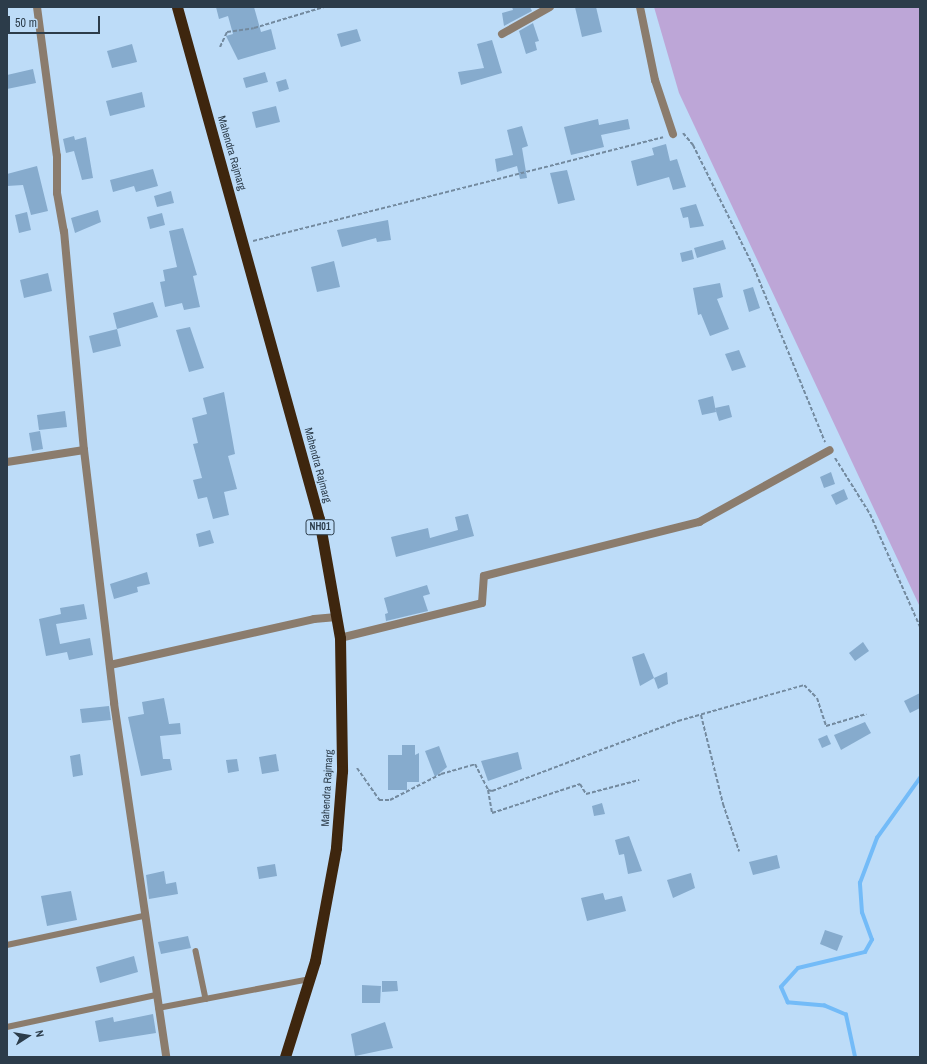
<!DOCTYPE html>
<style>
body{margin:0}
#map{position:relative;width:927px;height:1064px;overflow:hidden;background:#bddcf8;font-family:"Archivo Narrow",sans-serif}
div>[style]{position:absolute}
.green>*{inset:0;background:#bda6d7}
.stream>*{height:3.5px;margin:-1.75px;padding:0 1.75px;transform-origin:1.75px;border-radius:1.75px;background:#73bbf8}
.building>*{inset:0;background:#86abcd}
.path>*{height:2px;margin-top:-1px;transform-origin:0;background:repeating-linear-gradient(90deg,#738a9f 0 4px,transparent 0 6px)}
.service>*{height:5.5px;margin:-2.75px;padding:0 2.75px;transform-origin:2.75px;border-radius:2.75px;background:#8b7c6d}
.minor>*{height:8px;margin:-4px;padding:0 4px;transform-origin:4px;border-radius:4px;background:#8b7c6d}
.trunk>*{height:11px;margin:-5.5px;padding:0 5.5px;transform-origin:5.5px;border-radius:5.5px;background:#3e260e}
span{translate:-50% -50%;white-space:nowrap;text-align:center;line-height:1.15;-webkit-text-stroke:3px #bddcf8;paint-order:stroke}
.shield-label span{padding:1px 3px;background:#bddcf8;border:1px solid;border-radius:3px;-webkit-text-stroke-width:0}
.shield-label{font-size:10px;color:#2c3c4a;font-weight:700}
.street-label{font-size:11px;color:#2c3c4a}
.frame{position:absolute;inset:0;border:8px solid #2c3c4a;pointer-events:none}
.north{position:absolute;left:8px;top:1016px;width:40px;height:40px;-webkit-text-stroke:3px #bddcf8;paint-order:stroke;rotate:78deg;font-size:11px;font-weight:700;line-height:16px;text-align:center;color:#2c3c4a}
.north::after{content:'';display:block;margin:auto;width:14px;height:18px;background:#2c3c4a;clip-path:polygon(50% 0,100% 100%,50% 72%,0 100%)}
.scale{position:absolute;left:8px;top:16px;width:92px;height:18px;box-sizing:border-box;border:2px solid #2c3c4a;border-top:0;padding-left:5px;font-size:12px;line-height:14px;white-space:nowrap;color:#2c3c4a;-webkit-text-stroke:3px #bddcf8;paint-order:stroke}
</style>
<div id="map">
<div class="green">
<div style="clip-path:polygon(654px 7px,920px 7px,920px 607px,679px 93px)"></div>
</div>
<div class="stream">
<div style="left:855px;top:1057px;width:43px;rotate:-102.1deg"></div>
<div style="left:846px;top:1015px;width:23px;rotate:-157deg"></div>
<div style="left:825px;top:1006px;width:37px;rotate:-175deg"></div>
<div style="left:788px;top:1003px;width:17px;rotate:-114deg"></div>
<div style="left:781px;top:987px;width:25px;rotate:-48deg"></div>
<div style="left:798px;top:968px;width:69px;rotate:-13.4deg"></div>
<div style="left:865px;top:952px;width:14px;rotate:-60deg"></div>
<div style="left:872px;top:940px;width:29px;rotate:-110deg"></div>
<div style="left:862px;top:913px;width:30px;rotate:-94deg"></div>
<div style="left:860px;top:883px;width:48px;rotate:-69.3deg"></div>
<div style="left:877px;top:838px;width:74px;rotate:-54.4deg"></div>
</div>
<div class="building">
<div style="clip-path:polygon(216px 7px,254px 7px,261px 32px,271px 29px,276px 49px,238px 60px,226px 36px,233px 34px,228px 16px,219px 19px)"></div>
<div style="clip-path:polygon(512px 7px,530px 7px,532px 11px,504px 26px,502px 13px,513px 10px)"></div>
<div style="clip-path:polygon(575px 7px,596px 7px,602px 32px,582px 37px)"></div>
<div style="clip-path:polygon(533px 23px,539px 41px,535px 42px,537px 50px,526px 54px,519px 31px)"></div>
<div style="clip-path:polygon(357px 29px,361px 41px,341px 47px,337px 34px)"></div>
<div style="clip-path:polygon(492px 40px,502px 73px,461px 85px,458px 72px,484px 68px,477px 44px)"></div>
<div style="clip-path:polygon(132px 44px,137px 62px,112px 68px,107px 51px)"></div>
<div style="clip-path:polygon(33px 69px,36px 83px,7px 89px,7px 75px)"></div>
<div style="clip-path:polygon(265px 72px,268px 82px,246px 88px,243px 78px)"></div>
<div style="clip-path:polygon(286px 79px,289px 89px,279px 92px,276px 82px)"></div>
<div style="clip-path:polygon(142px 92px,145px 107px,110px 116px,106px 101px)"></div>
<div style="clip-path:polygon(276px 106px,280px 122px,256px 128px,252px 112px)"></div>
<div style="clip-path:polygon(598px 119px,599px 125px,628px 119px,630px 129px,601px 135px,604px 147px,571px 155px,564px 127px)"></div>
<div style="clip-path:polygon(522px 126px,528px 146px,522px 148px,527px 178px,520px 179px,517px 166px,497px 172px,495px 159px,513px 155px,507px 130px)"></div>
<div style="clip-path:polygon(74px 136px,75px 140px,86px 137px,93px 178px,82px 180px,74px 151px,66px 153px,63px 139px)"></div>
<div style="clip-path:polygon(666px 144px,670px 161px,677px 159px,686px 187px,673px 190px,669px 177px,637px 186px,631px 161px,654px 155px,652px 148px)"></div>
<div style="clip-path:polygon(37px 166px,48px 211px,31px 215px,23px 185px,7px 186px,7px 174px)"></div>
<div style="clip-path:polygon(153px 169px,158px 186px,136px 192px,134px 186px,113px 192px,110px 180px)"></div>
<div style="clip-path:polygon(567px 170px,575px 200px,558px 204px,550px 173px)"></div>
<div style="clip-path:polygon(171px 191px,174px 203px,157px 207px,154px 196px)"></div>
<div style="clip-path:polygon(696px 204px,704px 226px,690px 228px,688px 217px,683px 218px,680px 208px)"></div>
<div style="clip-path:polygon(98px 210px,101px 222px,75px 233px,71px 218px)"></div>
<div style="clip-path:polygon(27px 212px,31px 230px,19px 233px,15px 215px)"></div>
<div style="clip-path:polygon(162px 213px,165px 225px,150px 229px,147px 217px)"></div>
<div style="clip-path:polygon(388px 220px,391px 240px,377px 242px,376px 238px,342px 247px,337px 230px)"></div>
<div style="clip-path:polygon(183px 228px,197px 275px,193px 276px,200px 307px,184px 310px,182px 303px,165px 307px,160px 282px,165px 281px,163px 270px,177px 267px,169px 231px)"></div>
<div style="clip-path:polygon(723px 240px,726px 249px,697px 258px,694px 248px)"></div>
<div style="clip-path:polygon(692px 250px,694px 259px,682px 262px,680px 253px)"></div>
<div style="clip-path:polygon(334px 261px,340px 287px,317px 292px,311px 267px)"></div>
<div style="clip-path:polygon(48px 273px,52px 291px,24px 298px,20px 280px)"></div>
<div style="clip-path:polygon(720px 283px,723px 297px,717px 299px,729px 329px,710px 336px,701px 314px,698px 315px,693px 288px)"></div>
<div style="clip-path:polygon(753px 287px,760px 308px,749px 312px,743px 290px)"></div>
<div style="clip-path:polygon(153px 302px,158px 317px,117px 329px,113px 313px)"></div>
<div style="clip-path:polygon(190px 327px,204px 368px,189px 372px,176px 330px)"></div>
<div style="clip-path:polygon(117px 329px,121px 346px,93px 353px,89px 336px)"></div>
<div style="clip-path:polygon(739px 350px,746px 367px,732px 371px,725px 354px)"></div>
<div style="clip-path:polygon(224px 392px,235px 454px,228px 456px,237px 489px,224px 492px,229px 515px,213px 519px,207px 497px,198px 499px,193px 480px,202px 478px,193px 444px,198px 443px,192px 418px,207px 414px,203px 398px)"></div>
<div style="clip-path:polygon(713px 396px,716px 412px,702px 415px,698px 400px)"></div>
<div style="clip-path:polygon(729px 405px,732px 417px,719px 421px,715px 408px)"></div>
<div style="clip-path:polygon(65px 411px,67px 427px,39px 430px,37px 415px)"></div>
<div style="clip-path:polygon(40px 431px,43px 449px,32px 451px,29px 433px)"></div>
<div style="clip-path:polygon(831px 472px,835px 484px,824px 488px,820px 477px)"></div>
<div style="clip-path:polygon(844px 489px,848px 499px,836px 505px,831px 495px)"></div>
<div style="clip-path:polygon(468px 514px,474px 536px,396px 557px,391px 537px,428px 528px,430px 538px,458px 530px,455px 517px)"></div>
<div style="clip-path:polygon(210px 530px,214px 543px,199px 547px,196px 534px)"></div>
<div style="clip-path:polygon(147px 572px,150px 584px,137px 587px,138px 592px,114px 599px,110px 584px)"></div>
<div style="clip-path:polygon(427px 585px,430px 594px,423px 596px,428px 611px,386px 621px,385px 614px,388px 613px,384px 598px)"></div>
<div style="clip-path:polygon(84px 604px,87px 619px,56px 624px,60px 644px,90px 638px,93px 655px,69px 660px,67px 652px,46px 656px,39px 619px,61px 614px,60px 608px)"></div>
<div style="clip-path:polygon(863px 642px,869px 651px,855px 661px,849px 653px)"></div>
<div style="clip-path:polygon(644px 653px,654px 678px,640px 686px,632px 657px)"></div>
<div style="clip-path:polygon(667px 672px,668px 684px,658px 689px,654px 678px)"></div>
<div style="clip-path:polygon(920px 693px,920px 708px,910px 713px,904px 701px)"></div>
<div style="clip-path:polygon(164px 698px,169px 724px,180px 723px,181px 734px,160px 736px,163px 759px,170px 759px,172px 770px,141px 776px,128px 717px,144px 714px,142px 702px)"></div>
<div style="clip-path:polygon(109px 706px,111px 720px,82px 723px,80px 709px)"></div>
<div style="clip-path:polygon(865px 722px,871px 733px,841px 750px,834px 735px)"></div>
<div style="clip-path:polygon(827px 735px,831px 744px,822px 748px,818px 739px)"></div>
<div style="clip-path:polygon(402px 745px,415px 745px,415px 755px,419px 753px,419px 782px,407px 782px,407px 790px,388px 790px,388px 755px,402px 755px)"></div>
<div style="clip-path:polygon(439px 746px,447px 767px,435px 777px,425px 751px)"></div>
<div style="clip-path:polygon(518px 752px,522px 769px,488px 781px,481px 761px)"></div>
<div style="clip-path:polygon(80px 754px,83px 775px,73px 777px,70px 756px)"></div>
<div style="clip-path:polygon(276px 754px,279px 771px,262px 774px,259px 757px)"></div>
<div style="clip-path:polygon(237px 759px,239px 771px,228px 773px,226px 760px)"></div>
<div style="clip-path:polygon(602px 803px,605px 814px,594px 816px,592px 806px)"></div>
<div style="clip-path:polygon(629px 836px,642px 871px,628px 874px,624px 854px,619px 855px,615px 840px)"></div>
<div style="clip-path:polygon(777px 855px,780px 868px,753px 875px,749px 862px)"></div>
<div style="clip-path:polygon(275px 864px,277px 876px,259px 879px,257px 867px)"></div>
<div style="clip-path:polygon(164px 871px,166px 884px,176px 882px,178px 894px,149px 899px,146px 875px)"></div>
<div style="clip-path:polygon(691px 873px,695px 888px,673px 898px,667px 880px)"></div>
<div style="clip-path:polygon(71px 891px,77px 920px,47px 926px,41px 896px)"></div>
<div style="clip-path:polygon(603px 893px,605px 900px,622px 896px,626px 911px,587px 921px,581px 898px)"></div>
<div style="clip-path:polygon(825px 930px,843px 936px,837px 951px,820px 944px)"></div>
<div style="clip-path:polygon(188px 936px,191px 948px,161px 954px,158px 942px)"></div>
<div style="clip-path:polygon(134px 956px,138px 972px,100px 983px,96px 967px)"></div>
<div style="clip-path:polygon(382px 981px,397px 981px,398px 991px,382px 992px)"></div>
<div style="clip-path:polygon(362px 985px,381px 986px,380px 1003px,362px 1003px)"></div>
<div style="clip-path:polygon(153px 1014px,156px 1033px,99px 1042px,95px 1021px,113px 1017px,114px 1022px)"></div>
<div style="clip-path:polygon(385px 1022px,393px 1048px,355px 1056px,351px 1034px)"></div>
</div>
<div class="path">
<div style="left:220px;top:47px;width:17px;rotate:-65deg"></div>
<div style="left:227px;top:32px;width:27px;rotate:-8deg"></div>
<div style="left:254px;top:28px;width:73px;rotate:-16.7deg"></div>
<div style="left:683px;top:133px;width:16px;rotate:50deg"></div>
<div style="left:693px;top:145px;width:137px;rotate:63.6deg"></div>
<div style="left:754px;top:268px;width:188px;rotate:67.8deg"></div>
<div style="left:253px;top:241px;width:423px;rotate:-14.2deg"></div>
<div style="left:835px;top:458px;width:66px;rotate:58deg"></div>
<div style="left:870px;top:514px;width:124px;rotate:66.1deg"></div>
<div style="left:701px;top:715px;width:92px;rotate:76.1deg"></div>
<div style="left:723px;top:804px;width:50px;rotate:71.2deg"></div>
<div style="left:357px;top:768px;width:39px;rotate:55deg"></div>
<div style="left:379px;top:800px;width:11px"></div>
<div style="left:390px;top:800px;width:57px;rotate:-27deg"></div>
<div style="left:441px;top:774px;width:35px;rotate:-16deg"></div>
<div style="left:475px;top:764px;width:29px;rotate:63deg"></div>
<div style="left:488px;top:790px;width:4px;rotate:14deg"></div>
<div style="left:492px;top:791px;width:199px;rotate:-20.6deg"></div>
<div style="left:678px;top:721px;width:131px;rotate:-15.9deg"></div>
<div style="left:804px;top:685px;width:18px;rotate:45deg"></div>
<div style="left:817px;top:698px;width:29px;rotate:72deg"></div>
<div style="left:826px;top:726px;width:42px;rotate:-16.7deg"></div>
<div style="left:488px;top:790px;width:23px;rotate:80deg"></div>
<div style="left:492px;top:813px;width:93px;rotate:-18.2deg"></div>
<div style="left:580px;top:784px;width:12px;rotate:59deg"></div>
<div style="left:586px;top:794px;width:55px;rotate:-14.8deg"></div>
</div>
<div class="service">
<div style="left:7px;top:945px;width:140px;rotate:-12deg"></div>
<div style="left:196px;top:951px;width:49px;rotate:78.2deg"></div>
<div style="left:158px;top:1008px;width:155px;rotate:-10.8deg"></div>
<div style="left:7px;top:1027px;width:152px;rotate:-12.1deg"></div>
</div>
<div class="minor">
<div style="left:37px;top:7px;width:150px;rotate:82.4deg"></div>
<div style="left:57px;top:156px;width:37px;rotate:90deg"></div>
<div style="left:57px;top:193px;width:39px;rotate:80deg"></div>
<div style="left:64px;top:231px;width:220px;rotate:84.8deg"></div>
<div style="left:84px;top:450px;width:255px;rotate:83.2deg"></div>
<div style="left:114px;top:703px;width:358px;rotate:81.6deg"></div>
<div style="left:640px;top:7px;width:75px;rotate:78.4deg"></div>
<div style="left:655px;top:80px;width:57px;rotate:71.6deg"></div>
<div style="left:502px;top:34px;width:55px;rotate:-29.4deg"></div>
<div style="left:7px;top:462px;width:78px;rotate:-8.9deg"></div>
<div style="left:340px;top:638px;width:146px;rotate:-13.8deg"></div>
<div style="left:482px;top:603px;width:27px;rotate:-86deg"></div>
<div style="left:484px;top:576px;width:222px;rotate:-14.1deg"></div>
<div style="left:699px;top:522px;width:149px;rotate:-28.8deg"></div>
<div style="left:110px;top:665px;width:209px;rotate:-12.7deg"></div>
<div style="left:314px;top:619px;width:23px;rotate:-5deg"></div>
</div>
<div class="trunk">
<div style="left:177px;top:7px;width:531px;rotate:74.5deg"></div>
<div style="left:319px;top:519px;width:121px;rotate:80deg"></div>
<div style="left:340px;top:638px;width:133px;rotate:89.1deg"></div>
<div style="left:342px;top:771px;width:77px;rotate:94.5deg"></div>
<div style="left:336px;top:848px;width:115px;rotate:100.5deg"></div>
<div style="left:315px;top:961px;width:101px;rotate:107.4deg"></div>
</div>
<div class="shield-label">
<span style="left:320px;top:527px">NH01</span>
</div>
<div class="street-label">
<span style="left:232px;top:153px;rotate:74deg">Mahendra Rajmarg</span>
<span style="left:318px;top:465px;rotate:75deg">Mahendra Rajmarg</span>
<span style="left:327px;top:788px;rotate:-87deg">Mahendra Rajmarg</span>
</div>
<div class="frame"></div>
<div class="north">N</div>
<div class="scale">50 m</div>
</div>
